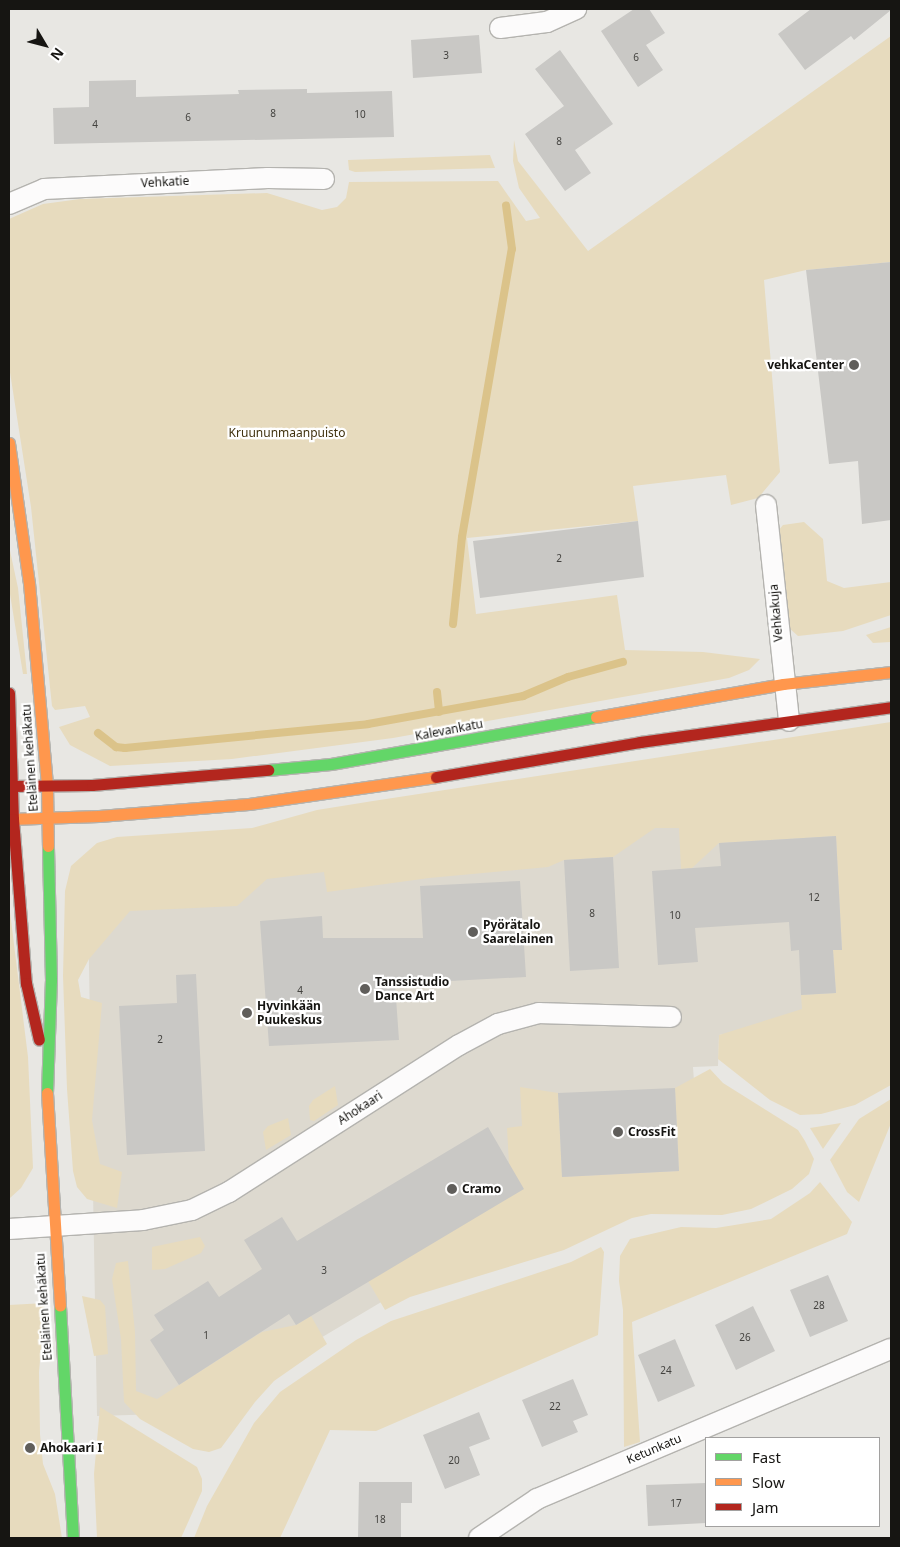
<!DOCTYPE html>
<meta charset="utf-8">
<style>
body{margin:0}
#map{position:relative;width:900px;height:1547px;overflow:hidden;background:#e8e7e3;font-family:"Noto Sans",sans-serif}
div>[style]{position:absolute}
.built>*{inset:0;background:#ddd9cf}
.green>*{inset:0;background:#e7dbbe}
.stream>*{height:8px;margin:-4px;padding:0 4px;transform-origin:4px;border-radius:4px;background:#dbc38a}
.building>*{inset:0;background:#c9c8c5}
.roads{filter:drop-shadow(1px 0 #b4b3af) drop-shadow(-1px 0 #b4b3af) drop-shadow(0 1px #b4b3af) drop-shadow(0 -1px #b4b3af)}
.street>*{height:20px;margin:-10px;padding:0 10px;transform-origin:10px;border-radius:10px;background:#fcfbfb}
.fast>*{height:11px;margin:-5.5px;padding:0 5.5px;transform-origin:5.5px;border-radius:5.5px;background:#63d668}
.slow>*{height:11px;margin:-5.5px;padding:0 5.5px;transform-origin:5.5px;border-radius:5.5px;background:#ff974d}
.jam>*{height:11px;margin:-5.5px;padding:0 5.5px;transform-origin:5.5px;border-radius:5.5px;background:#b3261e}
.dots>*{width:14px;height:14px;translate:-50% -50%;box-sizing:border-box;border:2px solid #fff;border-radius:50%}
span{translate:-50% -50%;white-space:nowrap;text-align:center;line-height:1.15;-webkit-text-stroke:4.5px #fff;paint-order:stroke}
.number-label{font-size:10px;color:#43423f}
.number-label span{-webkit-text-stroke-width:0}
.street-label{font-size:12px;color:#161512}
.poi-label{font-size:12px;color:#161512;font-weight:700}
.right{translate:-100% -50%;text-align:right}
.left{translate:0 -50%;text-align:left}
.park-label{font-size:12px;color:#40320f}
.frame{position:absolute;inset:0;border:10px solid #161512;pointer-events:none}
.legend{position:absolute;left:705px;top:1437px;width:175px;height:90px;box-sizing:border-box;background:#fff;border:1px solid #a2a1a0;margin:0;padding:6px 9px;list-style:none;font-size:15px;color:#161512}
.legend li{display:flex;align-items:center;gap:10px;height:25px}
.legend b{width:25px;border:1px solid #a2a1a0}
.north{position:absolute;left:20px;top:20px;width:50px;height:50px;-webkit-text-stroke:4px #fff;paint-order:stroke;rotate:127deg;font-size:14px;font-weight:700;line-height:20px;text-align:center;color:#161512}
.north::after{content:'';display:block;margin:auto;width:18px;height:22px;background:#161512;clip-path:polygon(50% 0,100% 100%,50% 72%,0 100%)}
</style>
<div id="map">
<div class="built">
<div style="clip-path:polygon(862px 801px,865px 1009px,719px 1035px,718px 1066px,693px 1067px,701px 1184px,545px 1205px,194px 1413px,97px 1416px,88px 910px,133px 860px)"></div>
</div>
<div class="green">
<div style="clip-path:polygon(891px 36px,891px 262px,806px 270px,764px 280px,780px 472px,758px 498px,731px 505px,726px 475px,633px 486px,638px 521px,467px 538px,476px 614px,617px 595px,625px 650px,703px 652px,760px 659px,749px 670px,729px 678px,393px 738px,232px 759px,110px 766px,70px 745px,59px 727px,90px 717px,85px 706px,55px 710px,52px 706px,31px 507px,9px 366px,9px 219px,43px 204px,80px 199px,267px 193px,322px 210px,337px 207px,346px 198px,349px 182px,498px 181px,526px 221px,540px 218px,519px 188px,513px 161px,514px 140px,518px 161px,588px 251px)"></div>
<div style="clip-path:polygon(490px 155px,495px 168px,355px 172px,349px 170px,348px 160px)"></div>
<div style="clip-path:polygon(804px 522px,823px 539px,827px 581px,844px 588px,891px 582px,891px 615px,843px 631px,798px 636px,788px 627px,778px 531px,783px 525px)"></div>
<div style="clip-path:polygon(9px 546px,18px 588px,27px 674px,23px 674px,9px 588px)"></div>
<div style="clip-path:polygon(891px 627px,891px 642px,873px 643px,866px 635px)"></div>
<div style="clip-path:polygon(891px 722px,891px 1085px,855px 1105px,821px 1114px,800px 1115px,770px 1100px,718px 1059px,719px 1035px,802px 1009px,801px 995px,836px 993px,833px 950px,842px 949px,836px 836px,719px 843px,692px 868px,681px 869px,679px 828px,655px 828px,613px 857px,564px 860px,548px 867px,429px 878px,327px 892px,324px 872px,267px 879px,237px 906px,130px 911px,89px 959px,78px 980px,81px 997px,102px 1003px,92px 1120px,100px 1164px,122px 1172px,117px 1208px,87px 1199px,77px 1187px,73px 1171px,67px 1089px,63px 976px,65px 891px,71px 866px,97px 843px,117px 837px,252px 828px,317px 810px,373px 801px)"></div>
<div style="clip-path:polygon(9px 904px,28px 1057px,33px 1168px,21px 1188px,10px 1198px)"></div>
<div style="clip-path:polygon(710px 1069px,723px 1083px,798px 1130px,805px 1141px,814px 1159px,809px 1174px,792px 1189px,751px 1209px,722px 1215px,651px 1214px,632px 1218px,564px 1250px,410px 1297px,385px 1310px,368px 1281px,509px 1164px,507px 1128px,522px 1126px,520px 1087px,558px 1093px,562px 1177px,679px 1171px,675px 1088px)"></div>
<div style="clip-path:polygon(335px 1086px,338px 1105px,314px 1121px,310px 1120px,309px 1106px,313px 1100px)"></div>
<div style="clip-path:polygon(891px 1099px,891px 1123px,859px 1202px,847px 1192px,830px 1160px,859px 1119px)"></div>
<div style="clip-path:polygon(288px 1118px,291px 1135px,266px 1150px,263px 1132px,268px 1126px)"></div>
<div style="clip-path:polygon(841px 1123px,823px 1149px,810px 1128px)"></div>
<div style="clip-path:polygon(820px 1182px,852px 1222px,847px 1234px,632px 1322px,640px 1442px,624px 1447px,623px 1310px,619px 1281px,620px 1256px,630px 1239px,681px 1227px,716px 1228px,771px 1219px,810px 1193px)"></div>
<div style="clip-path:polygon(200px 1237px,205px 1246px,201px 1253px,165px 1269px,152px 1270px,152px 1247px)"></div>
<div style="clip-path:polygon(601px 1247px,604px 1252px,598px 1335px,376px 1431px,330px 1430px,280px 1538px,194px 1538px,207px 1506px,254px 1423px,280px 1392px,356px 1340px,391px 1321px,571px 1262px)"></div>
<div style="clip-path:polygon(128px 1261px,135px 1332px,136px 1391px,157px 1399px,262px 1332px,296px 1325px,311px 1316px,327px 1344px,274px 1381px,255px 1402px,221px 1448px,209px 1452px,193px 1449px,140px 1419px,124px 1402px,121px 1339px,112px 1279px,116px 1263px)"></div>
<div style="clip-path:polygon(82px 1296px,100px 1300px,105px 1306px,108px 1354px,94px 1356px)"></div>
<div style="clip-path:polygon(45px 1303px,39px 1372px,40px 1434px,43px 1464px,55px 1494px,62px 1538px,9px 1538px,9px 1305px)"></div>
<div style="clip-path:polygon(100px 1407px,197px 1467px,202px 1479px,202px 1491px,181px 1538px,97px 1538px,94px 1474px)"></div>
</div>
<div class="stream">
<div style="left:453px;top:624px;width:87px;rotate:-84.1deg"></div>
<div style="left:462px;top:537px;width:292px;rotate:-80.2deg"></div>
<div style="left:512px;top:249px;width:44px;rotate:-97.8deg"></div>
<div style="left:437px;top:692px;width:20px;rotate:84deg"></div>
<div style="left:98px;top:733px;width:23px;rotate:38deg"></div>
<div style="left:116px;top:747px;width:9px;rotate:6deg"></div>
<div style="left:125px;top:748px;width:244px;rotate:-5.6deg"></div>
<div style="left:368px;top:724px;width:158px;rotate:-10.2deg"></div>
<div style="left:523px;top:696px;width:49px;rotate:-22.9deg"></div>
<div style="left:568px;top:677px;width:57px;rotate:-15.3deg"></div>
</div>
<div class="building">
<div style="clip-path:polygon(634px 9px,649px 9px,665px 33px,646px 45px,663px 70px,638px 87px,601px 31px)"></div>
<div style="clip-path:polygon(811px 9px,891px 9px,891px 10px,854px 40px,851px 36px,805px 70px,778px 34px)"></div>
<div style="clip-path:polygon(479px 35px,482px 73px,413px 78px,411px 40px)"></div>
<div style="clip-path:polygon(560px 50px,613px 124px,575px 150px,591px 173px,565px 191px,525px 134px,564px 106px,535px 69px)"></div>
<div style="clip-path:polygon(136px 80px,136px 97px,239px 94px,238px 90px,307px 89px,307px 93px,392px 91px,394px 137px,54px 144px,53px 108px,89px 107px,89px 81px)"></div>
<div style="clip-path:polygon(891px 262px,891px 520px,862px 524px,858px 461px,829px 464px,806px 270px)"></div>
<div style="clip-path:polygon(638px 521px,644px 577px,480px 598px,473px 541px)"></div>
<div style="clip-path:polygon(836px 836px,842px 950px,833px 950px,836px 993px,801px 995px,799px 950px,791px 951px,789px 922px,695px 928px,698px 962px,658px 965px,652px 871px,721px 866px,719px 843px)"></div>
<div style="clip-path:polygon(613px 857px,619px 968px,570px 971px,564px 860px)"></div>
<div style="clip-path:polygon(520px 881px,526px 977px,395px 984px,399px 1040px,269px 1046px,260px 921px,322px 916px,323px 938px,423px 938px,420px 886px)"></div>
<div style="clip-path:polygon(196px 974px,205px 1151px,127px 1155px,119px 1006px,177px 1003px,176px 975px)"></div>
<div style="clip-path:polygon(675px 1088px,679px 1171px,562px 1177px,558px 1093px)"></div>
<div style="clip-path:polygon(488px 1127px,524px 1189px,296px 1325px,289px 1314px,179px 1385px,150px 1340px,164px 1330px,154px 1315px,208px 1281px,219px 1297px,262px 1269px,244px 1240px,282px 1217px,297px 1241px)"></div>
<div style="clip-path:polygon(828px 1275px,848px 1321px,810px 1337px,790px 1290px)"></div>
<div style="clip-path:polygon(753px 1306px,775px 1351px,736px 1370px,715px 1325px)"></div>
<div style="clip-path:polygon(675px 1339px,695px 1386px,658px 1402px,638px 1355px)"></div>
<div style="clip-path:polygon(573px 1379px,588px 1415px,573px 1421px,578px 1432px,542px 1447px,522px 1400px)"></div>
<div style="clip-path:polygon(479px 1412px,490px 1439px,469px 1447px,480px 1475px,445px 1489px,423px 1435px)"></div>
<div style="clip-path:polygon(359px 1482px,412px 1482px,412px 1503px,401px 1503px,401px 1538px,358px 1538px)"></div>
<div style="clip-path:polygon(706px 1483px,706px 1523px,648px 1526px,646px 1485px)"></div>
</div>
<div class="roads">
<div class="street">
<div style="left:500px;top:28px;width:47px;rotate:-7.3deg"></div>
<div style="left:547px;top:22px;width:32px;rotate:-24deg"></div>
<div style="left:9px;top:204px;width:38px;rotate:-23deg"></div>
<div style="left:44px;top:189px;width:224px;rotate:-2.8deg"></div>
<div style="left:268px;top:178px;width:56px;rotate:1deg"></div>
<div style="left:766px;top:505px;width:217px;rotate:83.9deg"></div>
<div style="left:9px;top:1229px;width:134px;rotate:-3.8deg"></div>
<div style="left:143px;top:1220px;width:50px;rotate:-11.5deg"></div>
<div style="left:192px;top:1210px;width:41px;rotate:-25.9deg"></div>
<div style="left:229px;top:1192px;width:273px;rotate:-32.6deg"></div>
<div style="left:459px;top:1045px;width:44px;rotate:-28.3deg"></div>
<div style="left:498px;top:1024px;width:42px;rotate:-15deg"></div>
<div style="left:539px;top:1013px;width:132px;rotate:1.7deg"></div>
<div style="left:479px;top:1538px;width:70px;rotate:-33.9deg"></div>
<div style="left:537px;top:1499px;width:384px;rotate:-23deg"></div>
</div>
<div class="fast">
<div style="left:268px;top:770px;width:63px;rotate:-5.4deg"></div>
<div style="left:331px;top:764px;width:269px;rotate:-10.1deg"></div>
<div style="left:47px;top:1093px;width:113px;rotate:-88deg"></div>
<div style="left:51px;top:980px;width:134px;rotate:-91.3deg"></div>
<div style="left:60px;top:1306px;width:232px;rotate:86.8deg"></div>
</div>
<div class="slow">
<div style="left:9px;top:443px;width:141px;rotate:81.9deg"></div>
<div style="left:29px;top:583px;width:203px;rotate:84.9deg"></div>
<div style="left:47px;top:785px;width:61px;rotate:89.1deg"></div>
<div style="left:596px;top:717px;width:190px;rotate:-10deg"></div>
<div style="left:783px;top:684px;width:109px;rotate:-6.3deg"></div>
<div style="left:9px;top:819px;width:90px;rotate:-1.9deg"></div>
<div style="left:99px;top:816px;width:150px;rotate:-4.6deg"></div>
<div style="left:249px;top:804px;width:189px;rotate:-8.2deg"></div>
<div style="left:47px;top:1093px;width:213px;rotate:86.5deg"></div>
</div>
<div class="jam">
<div style="left:9px;top:693px;width:126px;rotate:88.2deg"></div>
<div style="left:13px;top:819px;width:165px;rotate:85.5deg"></div>
<div style="left:26px;top:983px;width:58px;rotate:77.2deg"></div>
<div style="left:436px;top:777px;width:207px;rotate:-9.7deg"></div>
<div style="left:640px;top:742px;width:253px;rotate:-7.9deg"></div>
<div style="left:9px;top:786px;width:83px;rotate:-0.7deg"></div>
<div style="left:92px;top:785px;width:177px;rotate:-4.9deg"></div>
</div>
</div>
<div class="dots">
<div style="left:854px;top:365px;background:#605e5b"></div>
<div style="left:473px;top:932px;background:#605e5b"></div>
<div style="left:365px;top:989px;background:#605e5b"></div>
<div style="left:247px;top:1013px;background:#605e5b"></div>
<div style="left:618px;top:1132px;background:#605e5b"></div>
<div style="left:452px;top:1189px;background:#605e5b"></div>
<div style="left:30px;top:1448px;background:#605e5b"></div>
</div>
<div class="number-label">
<span style="left:446px;top:56px">3</span>
<span style="left:636px;top:58px">6</span>
<span style="left:273px;top:114px">8</span>
<span style="left:360px;top:115px">10</span>
<span style="left:188px;top:118px">6</span>
<span style="left:95px;top:125px">4</span>
<span style="left:559px;top:142px">8</span>
<span style="left:559px;top:559px">2</span>
<span style="left:814px;top:898px">12</span>
<span style="left:592px;top:914px">8</span>
<span style="left:675px;top:916px">10</span>
<span style="left:300px;top:991px">4</span>
<span style="left:160px;top:1040px">2</span>
<span style="left:324px;top:1271px">3</span>
<span style="left:819px;top:1306px">28</span>
<span style="left:206px;top:1336px">1</span>
<span style="left:745px;top:1338px">26</span>
<span style="left:666px;top:1371px">24</span>
<span style="left:555px;top:1407px">22</span>
<span style="left:454px;top:1461px">20</span>
<span style="left:676px;top:1504px">17</span>
<span style="left:380px;top:1520px">18</span>
</div>
<div class="street-label">
<span style="left:165px;top:182px;rotate:-3deg">Vehkatie</span>
<span style="left:776px;top:613px;rotate:-95deg">Vehkakuja</span>
<span style="left:449px;top:730px;rotate:-11deg">Kalevankatu</span>
<span style="left:30px;top:758px;rotate:-94deg">Eteläinen kehäkatu</span>
<span style="left:360px;top:1108px;rotate:-33deg">Ahokaari</span>
<span style="left:44px;top:1307px;rotate:-94deg">Eteläinen kehäkatu</span>
<span style="left:654px;top:1449px;rotate:-23deg">Ketunkatu</span>
</div>
<div class="poi-label">
<span class="right" style="left:844px;top:365px">vehkaCenter</span>
<span class="left" style="left:483px;top:932px">Pyörätalo<br>Saarelainen</span>
<span class="left" style="left:375px;top:989px">Tanssistudio<br>Dance Art</span>
<span class="left" style="left:257px;top:1013px">Hyvinkään<br>Puukeskus</span>
<span class="left" style="left:628px;top:1132px">CrossFit</span>
<span class="left" style="left:462px;top:1189px">Cramo</span>
<span class="left" style="left:40px;top:1448px">Ahokaari I</span>
</div>
<div class="park-label">
<span style="left:287px;top:433px">Kruununmaanpuisto</span>
</div>
<div class="frame"></div>
<ul class="legend">
<li><b style="height:6px;background:#63d668"></b>Fast</li>
<li><b style="height:6px;background:#ff974d"></b>Slow</li>
<li><b style="height:6px;background:#b3261e"></b>Jam</li>
</ul>
<div class="north">N</div>
</div>
